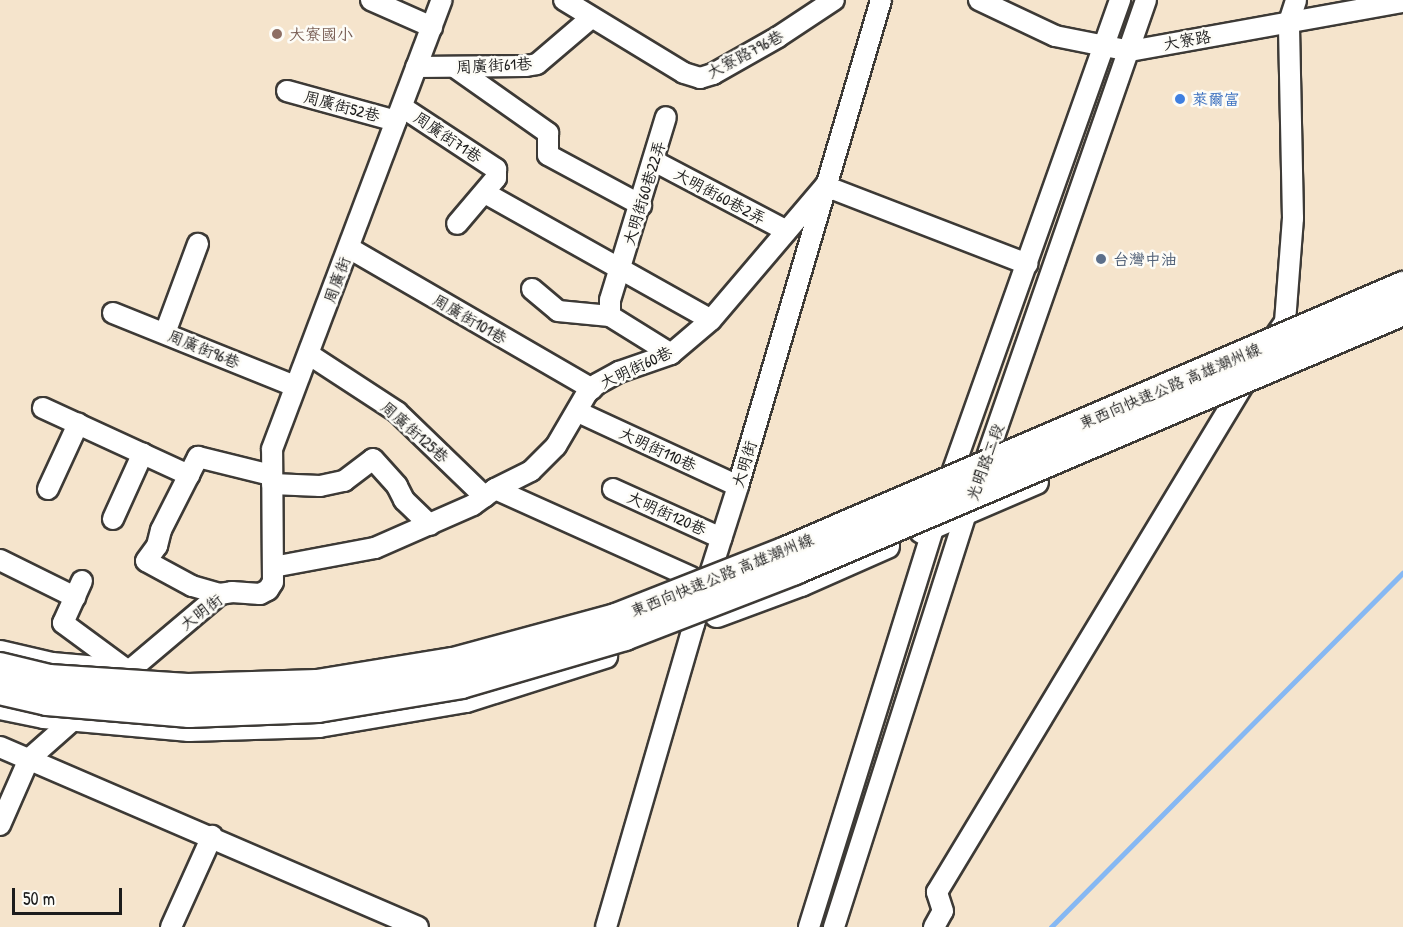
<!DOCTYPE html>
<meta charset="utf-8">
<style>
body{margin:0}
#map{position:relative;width:1403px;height:927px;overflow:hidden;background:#f5e4cc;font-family:"Patrick Hand","LXGW WenKai TC",sans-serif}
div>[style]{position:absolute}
.stream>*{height:4.5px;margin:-2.25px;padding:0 2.25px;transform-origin:2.25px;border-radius:2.25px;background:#86b8f3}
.roads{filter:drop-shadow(2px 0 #3d3a36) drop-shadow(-2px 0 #3d3a36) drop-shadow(0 2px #3d3a36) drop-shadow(0 -2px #3d3a36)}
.minor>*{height:20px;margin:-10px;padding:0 10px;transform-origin:10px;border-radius:10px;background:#fff}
.major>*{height:24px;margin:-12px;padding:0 12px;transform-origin:12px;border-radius:12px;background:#fff}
.bridges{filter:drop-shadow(2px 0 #3d3a36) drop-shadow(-2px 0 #3d3a36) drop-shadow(0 2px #3d3a36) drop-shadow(0 -2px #3d3a36)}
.highway-bridge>*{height:28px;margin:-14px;padding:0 14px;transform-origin:14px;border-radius:14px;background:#fff}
.dots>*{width:16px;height:16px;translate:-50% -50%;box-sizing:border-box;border:3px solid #fdfcf7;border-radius:50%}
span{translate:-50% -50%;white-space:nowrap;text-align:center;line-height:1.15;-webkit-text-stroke:5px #fdfcf7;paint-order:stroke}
.education-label{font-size:16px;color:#785e54}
.left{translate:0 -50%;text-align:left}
.street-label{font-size:16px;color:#1c1c1c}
.shop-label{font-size:16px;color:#366cbe}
.service-label{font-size:16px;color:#4e5e75}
.scale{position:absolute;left:12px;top:888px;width:110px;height:27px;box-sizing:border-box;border:3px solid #1c1c1c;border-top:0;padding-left:8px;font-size:18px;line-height:21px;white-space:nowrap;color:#1c1c1c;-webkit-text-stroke:4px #fdfcf7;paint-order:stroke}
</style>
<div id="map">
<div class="stream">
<div style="left:1051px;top:927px;width:499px;rotate:-45.2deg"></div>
</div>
<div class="roads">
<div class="minor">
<div style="left:371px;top:0;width:67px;rotate:23.9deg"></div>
<div style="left:564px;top:0;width:140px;rotate:31.3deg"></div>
<div style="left:684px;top:73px;width:17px;rotate:17deg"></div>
<div style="left:700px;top:78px;width:14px;rotate:-17deg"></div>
<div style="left:713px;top:74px;width:75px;rotate:-29.6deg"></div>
<div style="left:778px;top:37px;width:67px;rotate:-33.5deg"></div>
<div style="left:979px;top:0;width:84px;rotate:25.3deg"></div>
<div style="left:1055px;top:36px;width:76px;rotate:11.3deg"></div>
<div style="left:1130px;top:51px;width:277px;rotate:-10.2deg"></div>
<div style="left:416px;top:67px;width:110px;rotate:-0.5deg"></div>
<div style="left:526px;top:66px;width:11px;rotate:-10deg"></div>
<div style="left:537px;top:64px;width:71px;rotate:-40.4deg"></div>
<div style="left:456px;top:68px;width:113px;rotate:35.2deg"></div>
<div style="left:548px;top:133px;width:22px;rotate:90deg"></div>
<div style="left:548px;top:155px;width:106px;rotate:28.3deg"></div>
<div style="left:287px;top:91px;width:113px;rotate:15.4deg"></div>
<div style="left:402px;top:107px;width:113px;rotate:33.4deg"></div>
<div style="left:496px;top:169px;width:9px;rotate:90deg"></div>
<div style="left:496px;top:178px;width:60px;rotate:130.3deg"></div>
<div style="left:654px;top:161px;width:150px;rotate:27.8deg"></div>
<div style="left:485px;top:193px;width:259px;rotate:29.3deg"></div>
<div style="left:349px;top:248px;width:281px;rotate:30.1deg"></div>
<div style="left:532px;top:289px;width:34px;rotate:40deg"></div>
<div style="left:558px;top:311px;width:52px;rotate:5.5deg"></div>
<div style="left:610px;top:316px;width:16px;rotate:-90deg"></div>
<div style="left:610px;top:300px;width:191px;rotate:-73deg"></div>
<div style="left:113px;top:313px;width:196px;rotate:21.9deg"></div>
<div style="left:610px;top:316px;width:72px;rotate:31.9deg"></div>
<div style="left:165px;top:333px;width:95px;rotate:-69.7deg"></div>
<div style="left:1271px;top:342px;width:24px;rotate:-55deg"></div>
<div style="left:1285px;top:322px;width:104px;rotate:-85.6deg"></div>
<div style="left:1293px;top:218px;width:196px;rotate:-91.2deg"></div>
<div style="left:1289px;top:22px;width:23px;rotate:-72deg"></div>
<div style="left:310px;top:355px;width:104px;rotate:33.2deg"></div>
<div style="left:397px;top:412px;width:122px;rotate:44deg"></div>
<div style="left:43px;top:408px;width:161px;rotate:24.7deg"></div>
<div style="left:578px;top:412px;width:176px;rotate:24.8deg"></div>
<div style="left:982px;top:471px;width:499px;rotate:-70.8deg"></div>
<div style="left:272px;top:484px;width:48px;rotate:2.4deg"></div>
<div style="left:320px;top:486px;width:25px;rotate:-12deg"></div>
<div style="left:344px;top:481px;width:36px;rotate:-37deg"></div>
<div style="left:373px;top:459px;width:36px;rotate:48deg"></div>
<div style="left:397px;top:486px;width:16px;rotate:63deg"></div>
<div style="left:404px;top:500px;width:36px;rotate:44deg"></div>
<div style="left:947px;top:487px;width:517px;rotate:-70.44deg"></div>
<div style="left:48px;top:489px;width:72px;rotate:-65.2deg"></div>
<div style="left:495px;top:489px;width:215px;rotate:24.2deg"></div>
<div style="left:613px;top:489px;width:119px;rotate:24.4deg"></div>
<div style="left:113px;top:519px;width:72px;rotate:-65.6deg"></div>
<div style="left:0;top:560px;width:84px;rotate:26.3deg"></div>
<div style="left:273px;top:567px;width:104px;rotate:-10.6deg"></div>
<div style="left:375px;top:548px;width:107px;rotate:-23.7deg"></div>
<div style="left:473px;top:505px;width:27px;rotate:-36deg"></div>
<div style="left:495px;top:489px;width:40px;rotate:-26.6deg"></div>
<div style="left:531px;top:471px;width:35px;rotate:-45deg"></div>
<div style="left:556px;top:446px;width:61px;rotate:-59.7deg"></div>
<div style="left:587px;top:393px;width:13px;rotate:-42deg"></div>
<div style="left:597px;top:384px;width:25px;rotate:-29deg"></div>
<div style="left:619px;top:372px;width:55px;rotate:-19.1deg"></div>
<div style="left:671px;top:354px;width:52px;rotate:-40.4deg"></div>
<div style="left:711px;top:320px;width:176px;rotate:-49.6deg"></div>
<div style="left:825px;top:186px;width:217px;rotate:21.1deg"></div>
<div style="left:82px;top:581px;width:46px;rotate:114.3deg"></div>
<div style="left:63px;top:623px;width:81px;rotate:36.4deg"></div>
<div style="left:220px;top:594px;width:29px;rotate:-164deg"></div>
<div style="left:192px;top:586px;width:52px;rotate:-151.5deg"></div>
<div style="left:146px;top:561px;width:19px;rotate:-54deg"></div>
<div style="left:157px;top:546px;width:16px;rotate:-76deg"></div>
<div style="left:161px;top:530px;width:82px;rotate:-63.1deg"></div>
<div style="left:198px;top:457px;width:75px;rotate:13.9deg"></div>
<div style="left:110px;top:687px;width:144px;rotate:-40.2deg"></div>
<div style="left:220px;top:594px;width:12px;rotate:-9deg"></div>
<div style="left:232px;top:592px;width:28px;rotate:4deg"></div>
<div style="left:260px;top:594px;width:9px;rotate:-27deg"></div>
<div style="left:268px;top:590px;width:9px;rotate:-58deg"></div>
<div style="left:273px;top:582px;width:133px;rotate:-90.4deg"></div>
<div style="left:272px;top:449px;width:480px;rotate:-69.3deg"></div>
<div style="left:0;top:747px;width:455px;rotate:23.3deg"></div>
<div style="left:0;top:825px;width:72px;rotate:-66.3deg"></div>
<div style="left:29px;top:759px;width:69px;rotate:-41.5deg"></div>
<div style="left:171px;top:927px;width:100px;rotate:-65.7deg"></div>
<div style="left:606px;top:927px;width:316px;rotate:-73.8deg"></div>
<div style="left:694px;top:624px;width:145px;rotate:-72.3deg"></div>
<div style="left:738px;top:486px;width:507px;rotate:-73.6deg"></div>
<div style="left:809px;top:927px;width:430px;rotate:-72.7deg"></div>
<div style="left:834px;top:927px;width:444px;rotate:-72.3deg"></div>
<div style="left:934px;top:927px;width:18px;rotate:-61deg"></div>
<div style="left:943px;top:911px;width:20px;rotate:-108deg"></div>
<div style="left:937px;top:892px;width:602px;rotate:-58.87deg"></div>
</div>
<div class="major">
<div style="left:922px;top:531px;width:124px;rotate:-23.3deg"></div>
<div style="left:717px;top:615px;width:90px;rotate:-20.3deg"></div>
<div style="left:801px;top:584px;width:94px;rotate:-23.8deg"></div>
<div style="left:0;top:653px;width:53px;rotate:13deg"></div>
<div style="left:52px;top:665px;width:46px;rotate:5deg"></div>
<div style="left:0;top:707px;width:45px;rotate:11.6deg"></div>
<div style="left:44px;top:716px;width:146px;rotate:5.1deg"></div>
<div style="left:189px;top:729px;width:130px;rotate:-1.8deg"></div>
<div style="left:319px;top:725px;width:149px;rotate:-9.7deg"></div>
<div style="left:466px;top:700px;width:146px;rotate:-17.6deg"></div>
</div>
</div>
<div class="bridges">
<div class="highway-bridge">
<div style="left:0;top:667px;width:50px;rotate:13.8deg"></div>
<div style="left:49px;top:679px;width:139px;rotate:3.7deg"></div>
<div style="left:188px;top:688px;width:129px;rotate:-1.8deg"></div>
<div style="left:317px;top:684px;width:138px;rotate:-9.2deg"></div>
<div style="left:453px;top:662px;width:169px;rotate:-15.1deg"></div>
<div style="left:616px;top:618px;width:183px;rotate:-21.5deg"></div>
<div style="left:786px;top:551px;width:672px;rotate:-23.24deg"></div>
<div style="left:0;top:690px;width:48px;rotate:13.2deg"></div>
<div style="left:47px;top:701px;width:143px;rotate:4.8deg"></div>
<div style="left:189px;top:713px;width:129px;rotate:-2.2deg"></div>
<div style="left:318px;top:708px;width:145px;rotate:-9.5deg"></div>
<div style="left:461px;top:684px;width:171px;rotate:-16.3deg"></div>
<div style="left:625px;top:636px;width:182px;rotate:-21.2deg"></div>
<div style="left:795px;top:570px;width:661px;rotate:-23.07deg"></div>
</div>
</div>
<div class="dots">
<div style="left:277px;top:34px;background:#8d6e63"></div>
<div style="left:1180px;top:99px;background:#3f7fe0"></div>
<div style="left:1101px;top:259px;background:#5c6f8a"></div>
</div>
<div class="education-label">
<span class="left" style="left:289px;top:34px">大寮國小</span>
</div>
<div class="street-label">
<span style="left:1187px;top:40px;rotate:-10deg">大寮路</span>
<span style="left:745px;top:54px;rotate:-28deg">大寮路796巷</span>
<span style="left:494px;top:65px;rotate:-3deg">周廣街61巷</span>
<span style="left:342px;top:106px;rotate:15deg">周廣街52巷</span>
<span style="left:448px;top:137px;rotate:34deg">周廣街71巷</span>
<span style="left:644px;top:193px;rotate:-73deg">大明街60巷22弄</span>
<span style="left:720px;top:196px;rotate:28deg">大明街60巷2弄</span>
<span style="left:337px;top:280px;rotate:-70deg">周廣街</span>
<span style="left:470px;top:319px;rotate:30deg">周廣街101巷</span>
<span style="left:204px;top:349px;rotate:22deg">周廣街96巷</span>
<span style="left:636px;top:367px;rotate:-25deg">大明街60巷</span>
<span style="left:1170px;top:386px;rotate:-23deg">東西向快速公路 高雄潮州線</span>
<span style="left:415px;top:432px;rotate:41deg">周廣街125巷</span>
<span style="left:658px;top:449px;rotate:25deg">大明街110巷</span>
<span style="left:985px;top:462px;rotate:-70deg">光明路二段</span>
<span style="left:744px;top:464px;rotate:-73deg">大明街</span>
<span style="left:667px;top:513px;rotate:24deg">大明街120巷</span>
<span style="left:722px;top:575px;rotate:-22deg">東西向快速公路 高雄潮州線</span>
<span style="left:201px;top:612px;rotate:-37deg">大明街</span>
</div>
<div class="shop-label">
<span class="left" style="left:1192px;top:99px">萊爾富</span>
</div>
<div class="service-label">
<span class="left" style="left:1113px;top:259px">台灣中油</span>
</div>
<div class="scale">50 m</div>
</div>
